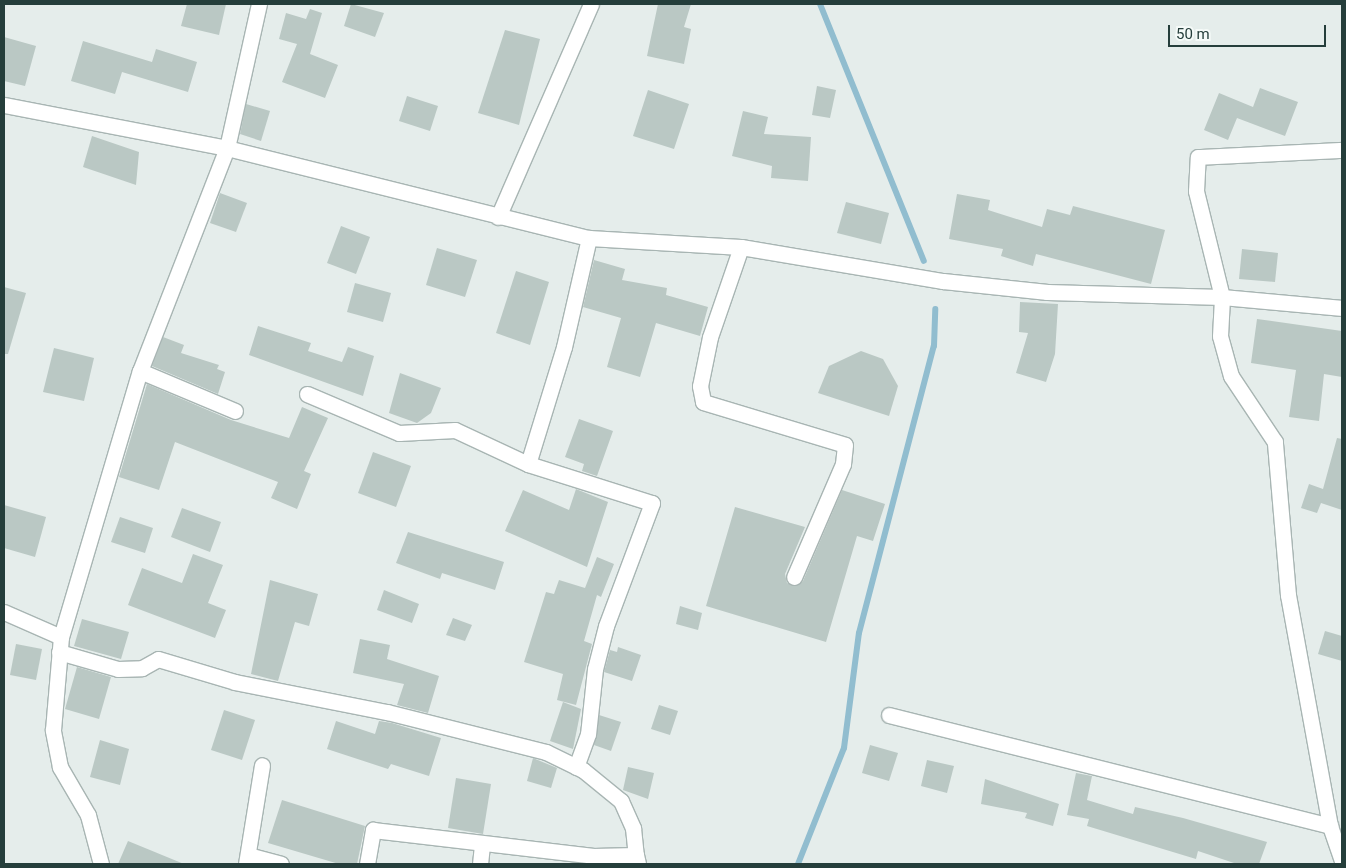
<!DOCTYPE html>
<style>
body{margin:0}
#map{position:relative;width:1346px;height:868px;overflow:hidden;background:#e5edeb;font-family:Roboto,sans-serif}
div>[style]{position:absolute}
.stream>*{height:6px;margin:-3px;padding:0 3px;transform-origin:3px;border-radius:3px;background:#91bdcf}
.building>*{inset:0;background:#bac8c4}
.roads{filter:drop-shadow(1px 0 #a8b5b3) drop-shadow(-1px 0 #a8b5b3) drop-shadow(0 1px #a8b5b3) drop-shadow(0 -1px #a8b5b3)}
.minor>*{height:15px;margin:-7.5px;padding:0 7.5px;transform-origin:7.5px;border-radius:7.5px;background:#fff}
span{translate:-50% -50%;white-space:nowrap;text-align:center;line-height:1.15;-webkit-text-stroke:4px #f5faf8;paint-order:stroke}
.frame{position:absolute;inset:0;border:5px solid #253e3b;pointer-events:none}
.scale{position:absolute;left:1168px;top:25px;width:158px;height:22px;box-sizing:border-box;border:2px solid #253e3b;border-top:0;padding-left:6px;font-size:15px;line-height:18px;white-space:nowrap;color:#253e3b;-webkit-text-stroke:4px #f5faf8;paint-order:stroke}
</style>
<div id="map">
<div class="stream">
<div style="left:820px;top:4px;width:277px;rotate:68deg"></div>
<div style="left:798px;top:864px;width:125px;rotate:-68.4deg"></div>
<div style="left:844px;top:748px;width:116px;rotate:-82.6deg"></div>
<div style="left:859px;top:633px;width:297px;rotate:-75.4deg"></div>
<div style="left:934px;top:346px;width:37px;rotate:-88deg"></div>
</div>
<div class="building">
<div style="clip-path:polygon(187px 4px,226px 4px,219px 35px,181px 26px)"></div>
<div style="clip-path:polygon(351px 4px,384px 13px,375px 37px,344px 26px)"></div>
<div style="clip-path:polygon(658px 4px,691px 4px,684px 27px,691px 29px,684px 64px,647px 56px)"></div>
<div style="clip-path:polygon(310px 9px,322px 13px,310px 54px,338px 65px,325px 98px,282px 82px,297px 44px,279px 39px,286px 13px,306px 19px)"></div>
<div style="clip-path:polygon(505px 30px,540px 39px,519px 125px,478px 113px)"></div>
<div style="clip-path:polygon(4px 37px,36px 46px,25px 86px,4px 81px)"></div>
<div style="clip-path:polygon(83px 41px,152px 62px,156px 49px,197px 62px,188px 92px,122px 72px,115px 94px,71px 81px)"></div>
<div style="clip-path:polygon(817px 86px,836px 90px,830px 118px,812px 115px)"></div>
<div style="clip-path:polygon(1260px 88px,1298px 102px,1285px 136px,1237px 118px,1228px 140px,1204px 130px,1219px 93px,1253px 107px)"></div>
<div style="clip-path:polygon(648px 90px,689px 104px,674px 149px,633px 136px)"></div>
<div style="clip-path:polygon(407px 96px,438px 106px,430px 131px,399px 121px)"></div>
<div style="clip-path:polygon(246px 104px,270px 111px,261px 141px,240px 134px)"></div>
<div style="clip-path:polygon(743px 111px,768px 117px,764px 134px,811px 137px,808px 181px,771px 178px,772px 166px,732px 156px)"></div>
<div style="clip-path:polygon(92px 136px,139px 152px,136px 185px,83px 167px)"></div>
<div style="clip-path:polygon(220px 193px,247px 203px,236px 232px,210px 223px)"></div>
<div style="clip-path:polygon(957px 194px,990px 200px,988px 210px,1042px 227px,1047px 209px,1070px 215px,1073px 206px,1165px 230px,1151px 284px,1036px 254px,1033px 266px,1001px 256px,1003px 249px,949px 239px)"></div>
<div style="clip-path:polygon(846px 202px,889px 213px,881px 244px,837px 233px)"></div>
<div style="clip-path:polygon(341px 226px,370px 237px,356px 274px,327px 263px)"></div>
<div style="clip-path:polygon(437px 248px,477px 260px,465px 297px,426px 285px)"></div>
<div style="clip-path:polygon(1242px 249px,1278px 253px,1275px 282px,1239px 279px)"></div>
<div style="clip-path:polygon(594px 260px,625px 269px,622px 280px,667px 288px,666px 295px,708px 307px,700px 336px,656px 323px,640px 377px,607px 367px,621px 318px,583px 307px)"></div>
<div style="clip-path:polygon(516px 271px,549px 282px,530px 345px,496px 333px)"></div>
<div style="clip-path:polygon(355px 283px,391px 293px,383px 322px,347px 312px)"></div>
<div style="clip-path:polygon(4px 287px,26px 293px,8px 354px,4px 354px)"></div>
<div style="clip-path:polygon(1020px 302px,1058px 304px,1055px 354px,1046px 382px,1016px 373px,1028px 333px,1019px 332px)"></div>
<div style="clip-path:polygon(1257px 319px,1342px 331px,1342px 377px,1324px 374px,1319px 421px,1289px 417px,1296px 370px,1251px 363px)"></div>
<div style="clip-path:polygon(258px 326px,311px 343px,308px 351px,342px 362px,348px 347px,374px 356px,363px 396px,249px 355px)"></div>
<div style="clip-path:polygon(163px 337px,184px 345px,181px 353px,219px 365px,217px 369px,225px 372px,218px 394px,152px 366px)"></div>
<div style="clip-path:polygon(54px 348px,94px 358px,84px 401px,43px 392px)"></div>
<div style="clip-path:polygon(861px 351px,883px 359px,898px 386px,889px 416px,818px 393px,829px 366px)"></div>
<div style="clip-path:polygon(400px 373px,441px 388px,431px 413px,417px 423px,389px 413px)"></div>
<div style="clip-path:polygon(147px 384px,231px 420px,289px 438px,302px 407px,328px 418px,304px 471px,311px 474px,297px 509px,271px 498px,278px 482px,175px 442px,159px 490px,119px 477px)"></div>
<div style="clip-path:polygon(579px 419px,613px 431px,597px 476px,582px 471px,584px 464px,565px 457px)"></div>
<div style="clip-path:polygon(1337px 438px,1342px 439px,1342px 510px,1321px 503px,1317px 513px,1301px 508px,1309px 484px,1323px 489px)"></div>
<div style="clip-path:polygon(373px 452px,411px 466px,396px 507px,358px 493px)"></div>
<div style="clip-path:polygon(576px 489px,608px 502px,587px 567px,505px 531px,523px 490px,569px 510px)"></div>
<div style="clip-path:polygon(842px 490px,885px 504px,873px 541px,857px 536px,826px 642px,706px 606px,735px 507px,805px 527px,785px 574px,787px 583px,796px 586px,803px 581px)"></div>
<div style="clip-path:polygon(4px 505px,46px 517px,35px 557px,4px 548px)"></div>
<div style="clip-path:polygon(182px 508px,221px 522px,210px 552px,171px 537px)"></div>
<div style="clip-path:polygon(120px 517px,153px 528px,145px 553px,111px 542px)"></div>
<div style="clip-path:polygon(408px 532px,504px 562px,495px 590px,442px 573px,440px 579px,396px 563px)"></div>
<div style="clip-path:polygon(193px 554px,223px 565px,208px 603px,226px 610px,215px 638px,128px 605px,142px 568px,182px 583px)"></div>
<div style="clip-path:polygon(597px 557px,614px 564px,601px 597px,597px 595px,584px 641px,592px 644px,576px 705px,557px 700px,563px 674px,524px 662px,546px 592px,554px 594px,559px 580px,585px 588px)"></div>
<div style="clip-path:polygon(270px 580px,318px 594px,309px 626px,295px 622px,278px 681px,251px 674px)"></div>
<div style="clip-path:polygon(384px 590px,419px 604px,412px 623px,377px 610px)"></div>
<div style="clip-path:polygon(680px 606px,702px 613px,698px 630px,676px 624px)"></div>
<div style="clip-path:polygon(453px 618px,472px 625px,465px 641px,446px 635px)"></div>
<div style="clip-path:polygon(82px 619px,129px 632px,121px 659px,74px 646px)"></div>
<div style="clip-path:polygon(1325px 631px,1342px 636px,1342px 661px,1318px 654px)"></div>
<div style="clip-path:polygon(360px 639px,390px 645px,387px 659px,439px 676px,428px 713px,397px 705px,404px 684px,353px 673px)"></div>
<div style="clip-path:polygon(16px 644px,42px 649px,36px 680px,10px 675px)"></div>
<div style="clip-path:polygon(618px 647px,641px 655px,632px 681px,604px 672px,610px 650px,617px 652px)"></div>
<div style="clip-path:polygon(77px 667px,111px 677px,99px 719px,65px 709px)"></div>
<div style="clip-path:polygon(563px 702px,581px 709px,573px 749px,550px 741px)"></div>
<div style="clip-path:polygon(659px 705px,678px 711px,670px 735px,651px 729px)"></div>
<div style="clip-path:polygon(224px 710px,255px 720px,242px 760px,211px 750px)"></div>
<div style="clip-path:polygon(599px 715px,621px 722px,611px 751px,594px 745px)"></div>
<div style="clip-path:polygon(336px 721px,375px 734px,379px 721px,392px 723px,441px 738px,429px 776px,391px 764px,388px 769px,327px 749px)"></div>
<div style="clip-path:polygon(100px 740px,129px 749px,120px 785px,90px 777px)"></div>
<div style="clip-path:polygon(870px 745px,898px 753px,889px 781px,862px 773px)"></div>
<div style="clip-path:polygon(533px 758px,557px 768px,551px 788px,527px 781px)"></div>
<div style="clip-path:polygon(927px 760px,954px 766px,947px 793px,921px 786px)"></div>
<div style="clip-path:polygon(628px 767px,654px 773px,648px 799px,623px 790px)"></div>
<div style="clip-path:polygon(1076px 773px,1092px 776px,1087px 800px,1133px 814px,1135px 807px,1183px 818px,1267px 842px,1259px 864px,1237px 864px,1198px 851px,1196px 859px,1087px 826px,1089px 819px,1067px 815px)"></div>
<div style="clip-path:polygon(456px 778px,491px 784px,483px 834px,448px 828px)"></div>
<div style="clip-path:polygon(985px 779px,1059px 804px,1053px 826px,1025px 818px,1027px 813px,981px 804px)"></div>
<div style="clip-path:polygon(282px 800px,365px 826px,357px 864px,339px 864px,268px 843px)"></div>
<div style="clip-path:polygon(128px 841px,184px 864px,118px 864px)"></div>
</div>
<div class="roads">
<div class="minor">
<div style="left:4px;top:105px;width:227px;rotate:10.9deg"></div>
<div style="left:227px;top:148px;width:373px;rotate:14deg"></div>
<div style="left:589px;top:238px;width:152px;rotate:3.4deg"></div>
<div style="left:741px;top:247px;width:205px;rotate:9.6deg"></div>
<div style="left:943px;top:281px;width:105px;rotate:6deg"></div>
<div style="left:1047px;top:292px;width:175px;rotate:1.6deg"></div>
<div style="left:1222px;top:297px;width:121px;rotate:5.2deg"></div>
<div style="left:498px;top:217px;width:232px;rotate:-66.4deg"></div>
<div style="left:741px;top:247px;width:95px;rotate:109deg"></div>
<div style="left:710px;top:337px;width:50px;rotate:101.5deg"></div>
<div style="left:700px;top:386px;width:16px;rotate:79deg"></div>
<div style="left:703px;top:402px;width:148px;rotate:16.8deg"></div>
<div style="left:845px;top:445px;width:19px;rotate:96deg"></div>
<div style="left:843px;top:464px;width:123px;rotate:113.4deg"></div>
<div style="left:140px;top:371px;width:103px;rotate:22.8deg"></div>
<div style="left:307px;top:394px;width:100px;rotate:23deg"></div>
<div style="left:399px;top:433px;width:56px;rotate:-3.1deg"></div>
<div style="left:455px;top:430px;width:81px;rotate:25deg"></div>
<div style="left:528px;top:464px;width:130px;rotate:17.5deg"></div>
<div style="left:652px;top:503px;width:131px;rotate:110.5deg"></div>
<div style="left:606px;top:626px;width:44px;rotate:104.3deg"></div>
<div style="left:595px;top:669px;width:65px;rotate:96.1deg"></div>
<div style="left:588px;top:734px;width:35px;rotate:110deg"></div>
<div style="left:528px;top:464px;width:122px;rotate:-72.9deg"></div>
<div style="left:564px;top:347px;width:112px;rotate:-77.1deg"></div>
<div style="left:4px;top:612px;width:62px;rotate:23.7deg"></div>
<div style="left:59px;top:652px;width:61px;rotate:16.1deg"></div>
<div style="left:118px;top:669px;width:24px;rotate:-2deg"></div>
<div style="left:142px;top:668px;width:18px;rotate:-29deg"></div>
<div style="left:158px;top:659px;width:80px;rotate:16.6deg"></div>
<div style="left:235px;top:682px;width:155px;rotate:11.2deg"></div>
<div style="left:387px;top:712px;width:164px;rotate:14.1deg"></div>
<div style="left:546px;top:752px;width:41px;rotate:25.9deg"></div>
<div style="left:583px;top:770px;width:49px;rotate:39.2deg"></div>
<div style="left:621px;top:801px;width:30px;rotate:66deg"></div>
<div style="left:633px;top:828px;width:27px;rotate:84deg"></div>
<div style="left:889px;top:715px;width:455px;rotate:14.1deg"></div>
<div style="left:1330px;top:826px;width:235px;rotate:-100.3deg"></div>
<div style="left:1288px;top:595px;width:154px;rotate:-94.9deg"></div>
<div style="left:1275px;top:442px;width:79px;rotate:-123.7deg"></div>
<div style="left:1231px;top:376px;width:41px;rotate:-105.4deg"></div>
<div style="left:1220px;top:336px;width:39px;rotate:-87deg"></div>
<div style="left:1222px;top:297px;width:109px;rotate:-103.8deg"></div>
<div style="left:1196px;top:191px;width:34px;rotate:-87deg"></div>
<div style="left:1198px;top:157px;width:144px;rotate:-2.8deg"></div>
<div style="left:1330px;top:826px;width:36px;rotate:71deg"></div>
<div style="left:248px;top:855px;width:34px;rotate:15deg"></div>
<div style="left:101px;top:864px;width:51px;rotate:-104.9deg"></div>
<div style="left:88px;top:815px;width:56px;rotate:-120.3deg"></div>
<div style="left:60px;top:767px;width:38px;rotate:-101deg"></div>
<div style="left:53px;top:730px;width:93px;rotate:-85.1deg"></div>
<div style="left:61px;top:637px;width:277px;rotate:-73.5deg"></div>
<div style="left:140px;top:371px;width:239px;rotate:-68.7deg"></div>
<div style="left:227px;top:148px;width:148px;rotate:-77.5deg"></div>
<div style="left:246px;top:864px;width:100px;rotate:-80.8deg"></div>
<div style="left:367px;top:864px;width:35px;rotate:-80deg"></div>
<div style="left:373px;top:830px;width:222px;rotate:6.7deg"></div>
<div style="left:593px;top:856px;width:43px;rotate:-1.3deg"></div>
<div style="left:636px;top:855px;width:9px;rotate:77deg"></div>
<div style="left:480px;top:864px;width:19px;rotate:-84deg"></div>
</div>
</div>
<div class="frame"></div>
<div class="scale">50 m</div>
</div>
